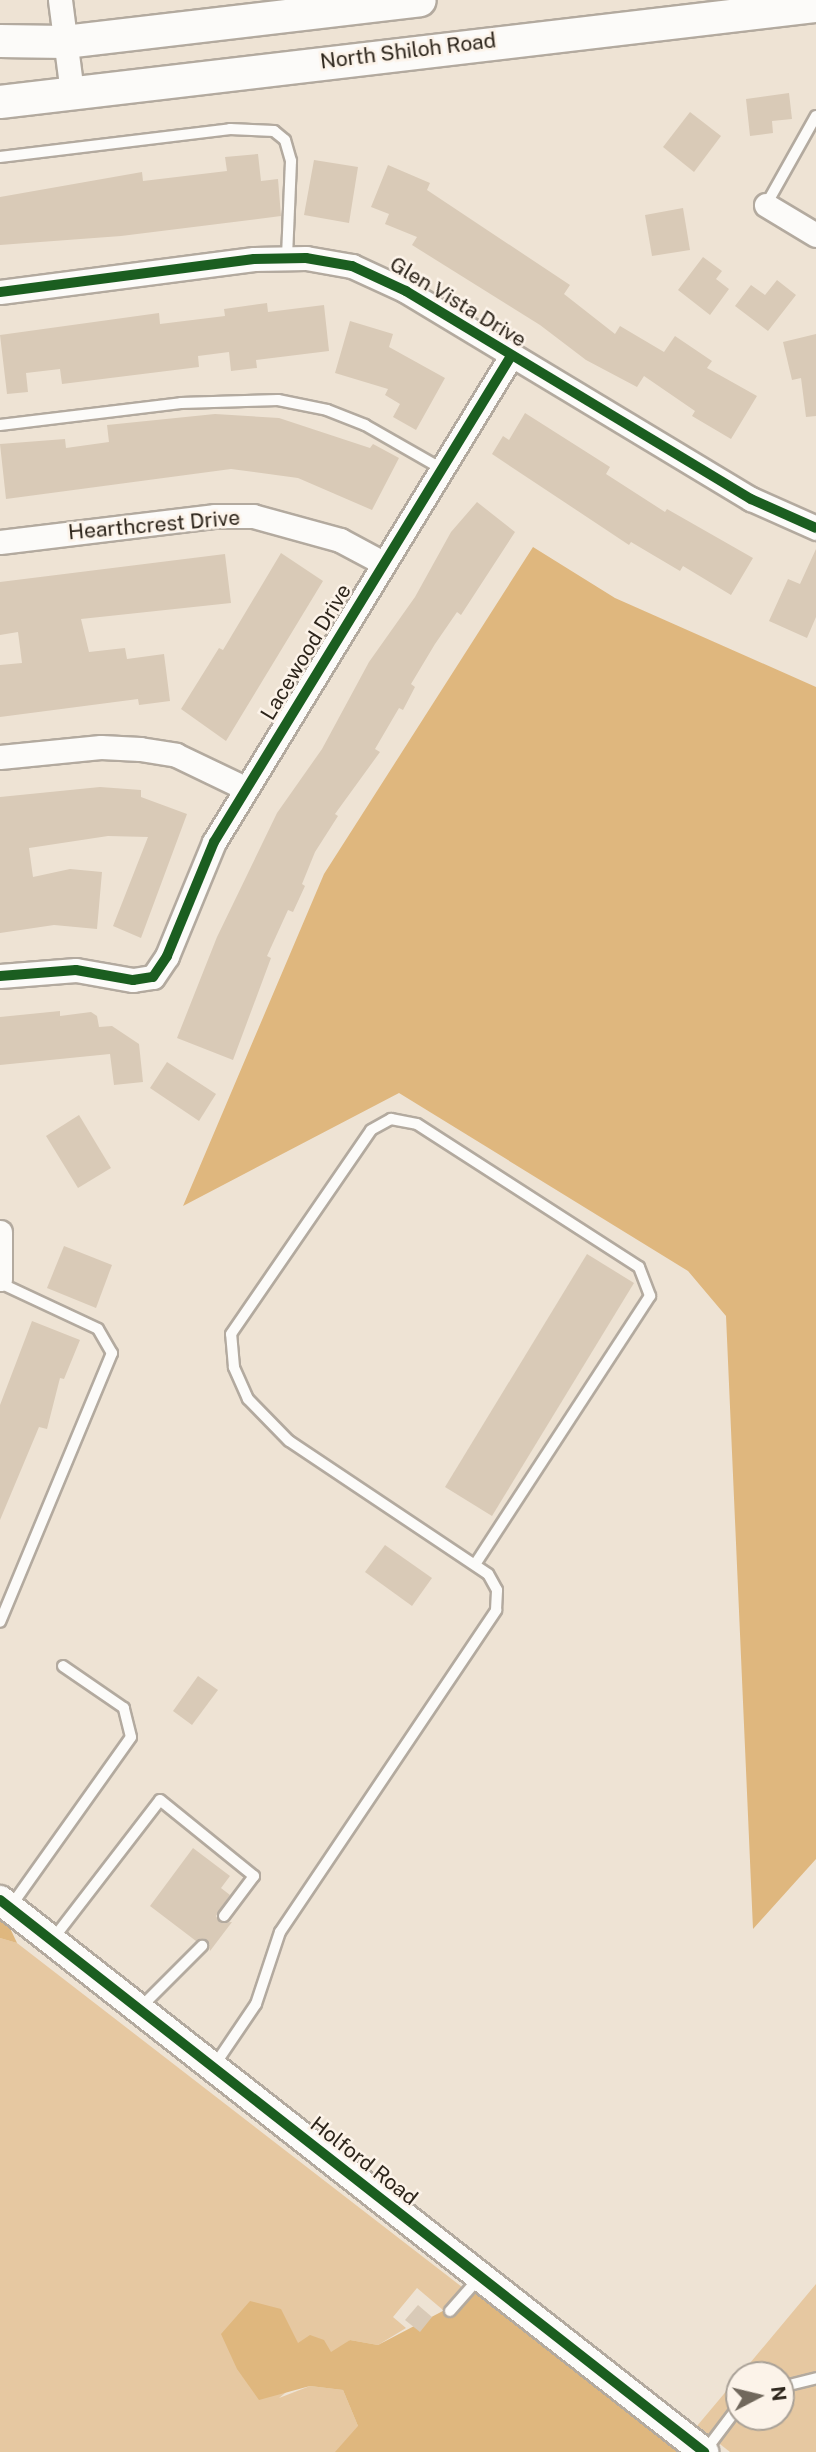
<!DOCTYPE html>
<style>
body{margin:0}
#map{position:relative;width:816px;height:2452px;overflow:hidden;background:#eee3d4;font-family:"Public Sans",sans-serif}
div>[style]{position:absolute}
.green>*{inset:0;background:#e6c8a1}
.forest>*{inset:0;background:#dfb77e}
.building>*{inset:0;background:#d9cab7}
.roads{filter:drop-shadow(2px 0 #b3aa9f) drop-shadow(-2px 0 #b3aa9f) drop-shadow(0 2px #b3aa9f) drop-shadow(0 -2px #b3aa9f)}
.service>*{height:10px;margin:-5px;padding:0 5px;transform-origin:5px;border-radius:5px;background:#fcfbf9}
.minor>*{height:23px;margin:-11.5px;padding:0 11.5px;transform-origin:11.5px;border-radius:11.5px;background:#fcfbf9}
.tertiary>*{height:28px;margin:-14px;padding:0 14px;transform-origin:14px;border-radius:14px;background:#fcfbf9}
.secondary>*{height:32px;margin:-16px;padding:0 16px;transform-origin:16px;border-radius:16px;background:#fcfbf9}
.cycleway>*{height:10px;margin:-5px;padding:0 5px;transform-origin:5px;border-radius:5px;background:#1b5e20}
span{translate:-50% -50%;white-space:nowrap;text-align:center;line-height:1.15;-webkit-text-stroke:5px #fcf3e9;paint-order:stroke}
.street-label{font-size:21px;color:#2d251b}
.north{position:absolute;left:725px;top:2361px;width:70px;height:70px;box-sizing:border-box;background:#fcf3e9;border:2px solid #a9a197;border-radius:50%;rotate:83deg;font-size:19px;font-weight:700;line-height:28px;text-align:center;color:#2d251b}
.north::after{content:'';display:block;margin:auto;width:24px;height:32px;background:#71685c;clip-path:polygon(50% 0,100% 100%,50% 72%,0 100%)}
</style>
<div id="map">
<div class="green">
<div style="clip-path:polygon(0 1938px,17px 1943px,462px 2287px,443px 2310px,417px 2288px,393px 2317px,406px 2328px,378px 2345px,350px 2340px,279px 2398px,310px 2386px,343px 2390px,358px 2426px,472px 2295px,669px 2452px,0 2452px)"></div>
<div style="clip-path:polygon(816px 2284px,816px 2452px,730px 2452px,697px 2426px,739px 2376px,739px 2417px,781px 2417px,781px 2375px,740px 2375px)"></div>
</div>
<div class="forest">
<div style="clip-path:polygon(533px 547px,615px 598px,816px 687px,816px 1859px,753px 1929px,726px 1316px,688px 1271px,399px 1093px,183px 1206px,324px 874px)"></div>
<div style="clip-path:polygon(0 1921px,10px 1928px,17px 1943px,0 1938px)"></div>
<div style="clip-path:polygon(481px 2291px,681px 2452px,335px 2452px,358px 2426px,343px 2390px,310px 2386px,259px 2400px,237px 2369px,221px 2334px,250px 2301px,281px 2309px,298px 2343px,310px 2335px,324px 2340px,331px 2352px,350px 2340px,378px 2345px)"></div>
</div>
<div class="building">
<div style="clip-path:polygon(789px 93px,792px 119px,772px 121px,773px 133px,750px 136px,746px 99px)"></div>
<div style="clip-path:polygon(690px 112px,721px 136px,694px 172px,663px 147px)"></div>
<div style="clip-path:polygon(258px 154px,261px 181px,278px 179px,281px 216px,121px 236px,0 245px,0 197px,142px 172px,143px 181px,227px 171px,225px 157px)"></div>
<div style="clip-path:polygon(314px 160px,358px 167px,349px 223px,304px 215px)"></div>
<div style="clip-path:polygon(388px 165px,430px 183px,427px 190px,570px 285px,564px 294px,615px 334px,620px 326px,664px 352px,675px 336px,712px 361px,707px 368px,757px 396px,731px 439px,692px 416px,695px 411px,644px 376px,637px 387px,586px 360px,540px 325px,412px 245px,417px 237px,385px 224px,389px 214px,371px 207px)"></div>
<div style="clip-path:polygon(683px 208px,690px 250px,652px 256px,645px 215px)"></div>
<div style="clip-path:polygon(703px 257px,722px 271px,716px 279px,729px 289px,710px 315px,678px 290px)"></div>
<div style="clip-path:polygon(777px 280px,796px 295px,768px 331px,735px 306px,751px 285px,765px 295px)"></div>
<div style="clip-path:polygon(267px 303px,268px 312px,324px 305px,329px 351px,256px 360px,257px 368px,231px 371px,229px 352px,198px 356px,199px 367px,62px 384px,60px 369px,26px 373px,28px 392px,7px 394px,0 335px,159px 313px,160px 324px,225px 316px,224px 309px)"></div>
<div style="clip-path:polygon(350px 321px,393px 334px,389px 347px,445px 378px,416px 430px,393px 417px,400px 404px,385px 395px,388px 389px,335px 373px)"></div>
<div style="clip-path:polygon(816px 334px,816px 416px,806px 417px,801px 378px,792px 380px,783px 342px)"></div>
<div style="clip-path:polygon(525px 413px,610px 467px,606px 474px,665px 512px,667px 509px,753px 558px,731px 595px,683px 566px,680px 571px,631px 542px,629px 545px,492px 454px,503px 436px,509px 440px)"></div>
<div style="clip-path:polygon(215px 414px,279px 418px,370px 448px,373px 444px,399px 458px,372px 510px,298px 478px,231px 469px,6px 499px,0 444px,65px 439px,66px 448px,109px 442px,107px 425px)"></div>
<div style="clip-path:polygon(477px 502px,515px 532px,461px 615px,457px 612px,435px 644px,411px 684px,415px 687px,403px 710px,399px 708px,375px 749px,380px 752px,335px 814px,338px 816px,315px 852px,302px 884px,305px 886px,293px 912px,288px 910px,267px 956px,271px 958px,233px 1060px,177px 1038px,217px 937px,277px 813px,322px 749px,369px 662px,415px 597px,451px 532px)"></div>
<div style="clip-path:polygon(816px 549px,816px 617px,807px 638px,769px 621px,788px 579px,800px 584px)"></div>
<div style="clip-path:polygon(281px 553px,323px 581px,226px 741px,181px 709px,219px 648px,223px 650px)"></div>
<div style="clip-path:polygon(225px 554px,231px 603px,81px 619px,89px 652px,125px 648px,127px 659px,164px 654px,170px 701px,139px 705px,138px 699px,0 717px,0 665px,22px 663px,18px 632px,0 635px,0 582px)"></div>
<div style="clip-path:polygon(100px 787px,141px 790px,141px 797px,187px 814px,141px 938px,113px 926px,148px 837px,108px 836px,29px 848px,33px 877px,70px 869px,102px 872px,97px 929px,54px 925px,0 933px,0 797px)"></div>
<div style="clip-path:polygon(60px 1011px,60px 1016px,91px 1012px,97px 1016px,99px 1027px,112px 1026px,139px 1044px,143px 1082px,114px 1085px,110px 1054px,0 1065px,0 1017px)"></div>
<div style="clip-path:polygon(167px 1062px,216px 1094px,199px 1121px,150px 1088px)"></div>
<div style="clip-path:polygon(79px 1115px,111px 1168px,78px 1188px,46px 1136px)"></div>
<div style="clip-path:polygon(64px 1246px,112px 1265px,96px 1308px,47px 1288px)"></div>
<div style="clip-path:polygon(587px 1254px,634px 1283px,492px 1516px,445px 1487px)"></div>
<div style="clip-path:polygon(32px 1321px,80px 1340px,64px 1379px,60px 1378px,47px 1429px,39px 1427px,0 1520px,0 1405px)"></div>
<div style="clip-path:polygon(385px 1545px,432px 1578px,412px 1606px,365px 1572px)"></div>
<div style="clip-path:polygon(198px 1676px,218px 1690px,192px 1725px,173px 1711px)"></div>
<div style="clip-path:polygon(193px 1848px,230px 1876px,221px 1888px,230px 1895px,216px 1916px,220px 1923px,232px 1922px,210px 1951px,207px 1940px,196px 1941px,150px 1906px)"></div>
<div style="clip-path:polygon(418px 2305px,432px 2317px,420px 2332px,405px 2320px)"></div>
</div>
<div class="roads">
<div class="service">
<div style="left:0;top:157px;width:232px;rotate:-6.9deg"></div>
<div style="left:230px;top:129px;width:44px;rotate:2.6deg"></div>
<div style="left:274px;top:131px;width:14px;rotate:39deg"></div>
<div style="left:285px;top:140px;width:22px;rotate:74deg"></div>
<div style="left:291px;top:161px;width:96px;rotate:92.4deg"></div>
<div style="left:766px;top:205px;width:102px;rotate:-60.7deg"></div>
<div style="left:0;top:425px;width:182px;rotate:-6.9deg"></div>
<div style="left:181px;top:403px;width:97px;rotate:-1.8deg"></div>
<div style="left:278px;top:400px;width:50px;rotate:11.5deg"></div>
<div style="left:327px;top:410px;width:41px;rotate:21.5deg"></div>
<div style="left:365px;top:425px;width:89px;rotate:29.7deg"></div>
<div style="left:0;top:1283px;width:108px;rotate:25.1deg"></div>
<div style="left:98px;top:1329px;width:28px;rotate:60deg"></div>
<div style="left:112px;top:1353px;width:291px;rotate:112.6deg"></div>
<div style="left:11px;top:1906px;width:207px;rotate:-54.6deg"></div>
<div style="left:131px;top:1737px;width:30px;rotate:-104deg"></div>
<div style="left:124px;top:1708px;width:74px;rotate:-145.5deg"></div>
<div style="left:53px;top:1939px;width:175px;rotate:-52.4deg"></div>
<div style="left:160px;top:1800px;width:121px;rotate:39deg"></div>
<div style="left:254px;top:1876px;width:50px;rotate:126.9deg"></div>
<div style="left:140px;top:2008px;width:88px;rotate:-45deg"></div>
<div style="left:214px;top:2066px;width:75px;rotate:-55.9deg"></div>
<div style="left:256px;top:2004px;width:76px;rotate:-71.6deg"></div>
<div style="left:280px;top:1932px;width:388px;rotate:-56.1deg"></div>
<div style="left:496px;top:1610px;width:20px;rotate:-87deg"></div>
<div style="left:497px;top:1590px;width:18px;rotate:-119deg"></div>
<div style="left:488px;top:1574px;width:239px;rotate:-146.2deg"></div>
<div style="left:289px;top:1441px;width:59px;rotate:-134.3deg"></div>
<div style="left:248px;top:1399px;width:35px;rotate:-114deg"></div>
<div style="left:234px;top:1367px;width:33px;rotate:-95deg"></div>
<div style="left:231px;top:1334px;width:247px;rotate:-55.5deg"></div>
<div style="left:371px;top:1130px;width:23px;rotate:-29deg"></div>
<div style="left:391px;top:1119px;width:26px;rotate:11deg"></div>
<div style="left:417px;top:1124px;width:264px;rotate:32.8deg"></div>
<div style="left:639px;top:1267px;width:31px;rotate:69deg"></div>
<div style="left:650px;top:1296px;width:320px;rotate:123.1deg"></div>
<div style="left:450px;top:2311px;width:45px;rotate:-48.6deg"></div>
<div style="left:781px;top:2387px;width:36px;rotate:-14deg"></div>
<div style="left:705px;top:2451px;width:56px;rotate:-52.9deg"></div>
</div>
<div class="minor">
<div style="left:60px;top:0;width:94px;rotate:82.6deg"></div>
<div style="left:766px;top:205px;width:58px;rotate:31deg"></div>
<div style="left:0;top:292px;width:256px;rotate:-7.4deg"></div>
<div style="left:254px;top:259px;width:52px;rotate:-1.1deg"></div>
<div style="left:306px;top:258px;width:47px;rotate:9.9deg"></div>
<div style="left:352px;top:266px;width:60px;rotate:24.8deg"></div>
<div style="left:406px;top:291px;width:403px;rotate:31.1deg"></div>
<div style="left:751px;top:499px;width:71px;rotate:24deg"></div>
<div style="left:0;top:542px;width:217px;rotate:-6.9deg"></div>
<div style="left:215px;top:516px;width:38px"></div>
<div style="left:253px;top:516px;width:90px;rotate:15.4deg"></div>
<div style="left:340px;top:540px;width:49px;rotate:28.1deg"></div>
<div style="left:0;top:757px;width:101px;rotate:-5.7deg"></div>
<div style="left:101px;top:747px;width:39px;rotate:3deg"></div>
<div style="left:140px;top:749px;width:36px;rotate:9deg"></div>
<div style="left:176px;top:755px;width:76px;rotate:25.6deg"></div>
<div style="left:0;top:976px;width:76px;rotate:-4.5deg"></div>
<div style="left:76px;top:970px;width:58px;rotate:10deg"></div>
<div style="left:133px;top:980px;width:20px;rotate:-9deg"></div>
<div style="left:153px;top:977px;width:25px;rotate:-56deg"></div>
<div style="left:167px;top:956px;width:123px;rotate:-67.6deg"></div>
<div style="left:214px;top:842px;width:570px;rotate:-58.57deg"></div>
<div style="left:0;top:1232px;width:47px;rotate:90deg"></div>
</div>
<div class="tertiary">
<div style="left:0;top:1900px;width:895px;rotate:38.1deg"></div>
</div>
<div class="secondary">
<div style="left:0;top:41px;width:65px;rotate:0.9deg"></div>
<div style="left:65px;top:42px;width:357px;rotate:-6.7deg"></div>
<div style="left:0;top:102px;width:822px;rotate:-6.71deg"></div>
</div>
</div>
<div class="cycleway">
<div style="left:0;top:292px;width:256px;rotate:-7.4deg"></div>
<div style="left:254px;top:259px;width:52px;rotate:-1.1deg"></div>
<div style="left:306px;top:258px;width:47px;rotate:9.9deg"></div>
<div style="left:352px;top:266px;width:60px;rotate:24.8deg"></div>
<div style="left:406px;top:291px;width:403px;rotate:31.1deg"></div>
<div style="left:751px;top:499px;width:71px;rotate:24deg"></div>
<div style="left:0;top:976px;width:76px;rotate:-4.5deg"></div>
<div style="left:76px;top:970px;width:58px;rotate:10deg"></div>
<div style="left:133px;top:980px;width:20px;rotate:-9deg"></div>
<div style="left:153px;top:977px;width:25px;rotate:-56deg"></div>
<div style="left:167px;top:956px;width:123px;rotate:-67.6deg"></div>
<div style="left:214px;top:842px;width:570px;rotate:-58.57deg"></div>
<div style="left:0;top:1900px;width:895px;rotate:38.1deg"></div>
</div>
<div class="street-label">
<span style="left:408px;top:51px;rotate:-7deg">North Shiloh Road</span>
<span style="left:458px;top:302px;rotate:31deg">Glen Vista Drive</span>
<span style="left:154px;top:525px;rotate:-5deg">Hearthcrest Drive</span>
<span style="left:306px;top:652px;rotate:-59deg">Lacewood Drive</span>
<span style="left:364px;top:2161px;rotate:38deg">Holford Road</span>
</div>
<div class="north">N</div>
</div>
